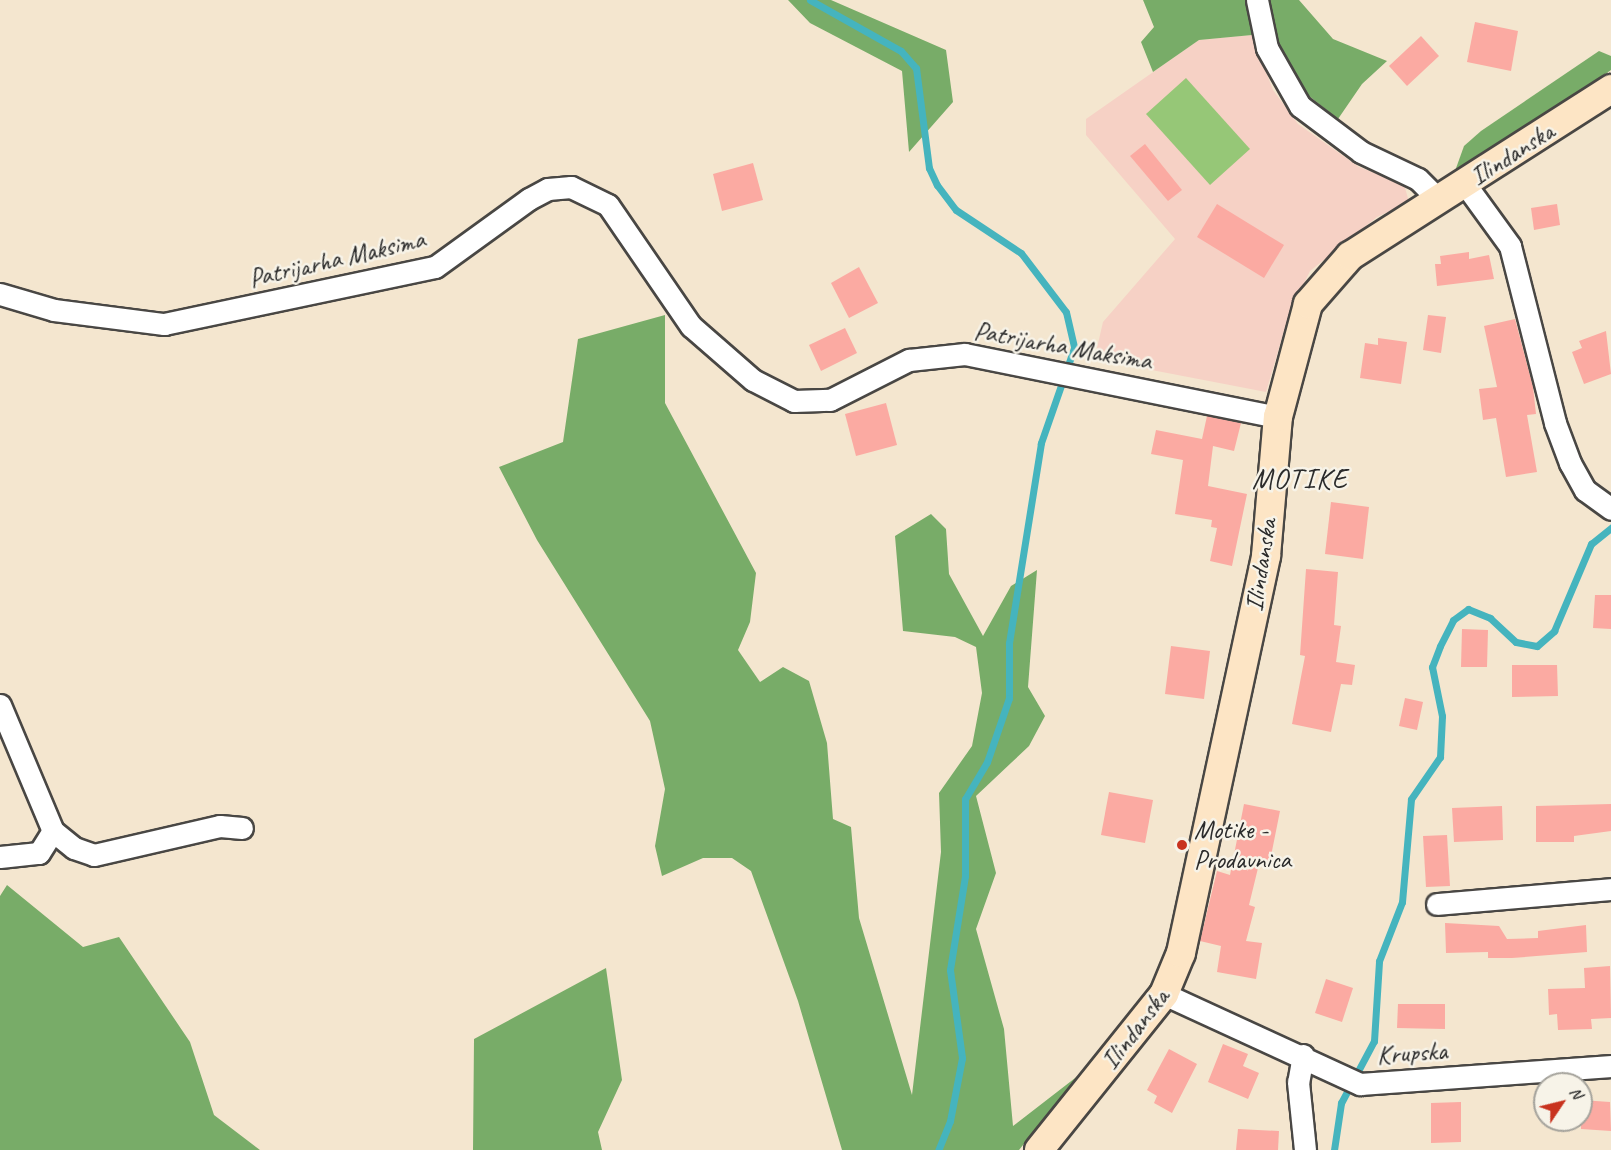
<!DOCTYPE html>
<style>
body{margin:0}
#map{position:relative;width:1611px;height:1150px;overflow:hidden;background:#f4e6cf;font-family:Caveat,sans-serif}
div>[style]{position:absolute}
.built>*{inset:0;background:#f6d1c5}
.green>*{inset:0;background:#96c777}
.forest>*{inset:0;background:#78ac68}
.stream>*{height:7px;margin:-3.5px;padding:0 3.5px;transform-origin:3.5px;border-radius:3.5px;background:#45b4be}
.building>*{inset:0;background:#fbaaa2}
.roads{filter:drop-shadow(2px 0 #494744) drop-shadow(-2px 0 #494744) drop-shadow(0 2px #494744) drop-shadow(0 -2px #494744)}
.street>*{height:21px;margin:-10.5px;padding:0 10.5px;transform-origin:10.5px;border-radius:10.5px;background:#fff}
.secondary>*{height:28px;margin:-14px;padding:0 14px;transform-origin:14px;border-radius:14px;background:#fde5c5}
.dots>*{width:16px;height:16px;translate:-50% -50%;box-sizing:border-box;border:3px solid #f7f3e8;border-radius:50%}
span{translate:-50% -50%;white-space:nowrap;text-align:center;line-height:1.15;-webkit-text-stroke:5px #f7f3e8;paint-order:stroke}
.street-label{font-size:26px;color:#2b2b2b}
.poi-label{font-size:26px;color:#2b2b2b}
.left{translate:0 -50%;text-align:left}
.quarter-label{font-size:28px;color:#2b2b2b;letter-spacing:1.5px}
.north{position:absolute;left:1533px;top:1072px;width:60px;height:60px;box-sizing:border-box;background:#f7f3e8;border:2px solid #a5a39c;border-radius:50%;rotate:55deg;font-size:16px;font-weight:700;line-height:24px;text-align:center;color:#2b2b2b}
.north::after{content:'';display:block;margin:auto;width:21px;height:27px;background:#c8321e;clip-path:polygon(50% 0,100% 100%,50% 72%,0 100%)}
</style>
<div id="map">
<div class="built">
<div style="clip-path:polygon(1252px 35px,1273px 90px,1298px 124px,1359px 167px,1404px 184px,1409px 202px,1377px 217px,1310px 271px,1289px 314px,1266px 392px,1105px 361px,1097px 348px,1103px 322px,1175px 239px,1086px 135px,1086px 119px,1199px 40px)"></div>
</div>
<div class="green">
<div style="clip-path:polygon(1186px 78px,1250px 149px,1210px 185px,1146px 114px)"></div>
</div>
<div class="forest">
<div style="clip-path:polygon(788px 0,831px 0,946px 50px,953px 102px,909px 152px,902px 71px,810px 23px)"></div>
<div style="clip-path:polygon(1143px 0,1245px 0,1252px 35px,1199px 40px,1153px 72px,1141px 42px,1154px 27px)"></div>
<div style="clip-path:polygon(1266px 0,1299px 0,1333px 39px,1387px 61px,1362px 84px,1338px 119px,1309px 96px,1286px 65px)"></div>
<div style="clip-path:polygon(1599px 51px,1611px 56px,1611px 70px,1450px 185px,1464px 146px,1481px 131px)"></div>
<div style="clip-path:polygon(665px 315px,665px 403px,756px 573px,750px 622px,738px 650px,760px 682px,783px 667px,809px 681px,827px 743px,833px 819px,851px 827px,859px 918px,912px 1095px,941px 852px,939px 793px,972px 746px,982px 693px,976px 647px,955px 637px,903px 631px,895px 536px,931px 514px,946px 529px,949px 574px,983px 636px,1011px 586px,1037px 570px,1028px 687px,1045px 716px,1029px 746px,976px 796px,996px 873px,976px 929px,1004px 1029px,1013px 1126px,1079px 1075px,1019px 1150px,842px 1150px,798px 1001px,751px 871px,732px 858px,703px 858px,662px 876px,655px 846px,665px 789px,650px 721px,537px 540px,499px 467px,563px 442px,578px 339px)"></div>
<div style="clip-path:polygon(7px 885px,83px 947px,119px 937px,190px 1042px,214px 1115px,260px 1150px,0 1150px,0 896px)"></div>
<div style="clip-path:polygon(606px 968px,622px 1080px,598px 1132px,602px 1150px,473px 1150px,474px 1039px)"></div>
</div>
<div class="stream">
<div style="left:810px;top:0;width:104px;rotate:29.3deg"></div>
<div style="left:901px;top:51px;width:23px;rotate:49deg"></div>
<div style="left:916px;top:68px;width:101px;rotate:82.6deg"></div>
<div style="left:929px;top:168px;width:19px;rotate:65deg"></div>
<div style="left:937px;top:185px;width:31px;rotate:53deg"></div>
<div style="left:956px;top:210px;width:78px;rotate:33.5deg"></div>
<div style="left:1021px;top:253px;width:74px;rotate:52.7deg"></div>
<div style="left:1066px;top:312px;width:37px;rotate:77deg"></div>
<div style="left:1074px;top:348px;width:101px;rotate:109.2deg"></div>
<div style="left:1041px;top:443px;width:203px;rotate:99.1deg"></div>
<div style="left:1009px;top:643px;width:55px;rotate:90deg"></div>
<div style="left:1009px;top:698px;width:68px;rotate:109deg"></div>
<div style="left:987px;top:762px;width:43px;rotate:120.7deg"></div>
<div style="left:965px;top:799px;width:77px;rotate:90deg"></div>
<div style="left:965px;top:876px;width:95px;rotate:99.1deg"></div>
<div style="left:950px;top:970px;width:89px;rotate:82.2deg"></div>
<div style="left:962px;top:1058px;width:64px;rotate:100.8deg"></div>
<div style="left:950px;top:1121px;width:31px;rotate:112deg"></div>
<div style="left:1334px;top:1150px;width:48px;rotate:-81.5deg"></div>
<div style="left:1341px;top:1103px;width:70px;rotate:-62deg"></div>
<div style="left:1374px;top:1041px;width:80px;rotate:-86.4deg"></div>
<div style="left:1379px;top:961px;width:63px;rotate:-68.7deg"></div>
<div style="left:1402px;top:902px;width:103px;rotate:-85deg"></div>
<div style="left:1411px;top:799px;width:51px;rotate:-55.4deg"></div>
<div style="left:1440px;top:757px;width:41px;rotate:-87.2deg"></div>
<div style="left:1442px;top:716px;width:50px;rotate:-101.5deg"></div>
<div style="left:1432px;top:667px;width:22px;rotate:-69deg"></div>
<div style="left:1440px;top:646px;width:29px;rotate:-63deg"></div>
<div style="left:1453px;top:620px;width:19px;rotate:-36deg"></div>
<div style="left:1468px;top:609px;width:24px;rotate:22deg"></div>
<div style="left:1490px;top:618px;width:35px;rotate:43deg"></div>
<div style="left:1516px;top:642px;width:21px;rotate:11deg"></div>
<div style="left:1537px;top:646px;width:23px;rotate:-41deg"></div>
<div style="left:1554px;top:631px;width:95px;rotate:-67deg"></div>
<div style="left:1591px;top:544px;width:26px;rotate:-39deg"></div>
</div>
<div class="building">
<div style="clip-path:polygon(1475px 22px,1518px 31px,1511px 71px,1467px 62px)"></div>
<div style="clip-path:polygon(1421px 36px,1439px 56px,1407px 86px,1389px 66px)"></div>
<div style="clip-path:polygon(1145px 144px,1182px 190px,1168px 201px,1130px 156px)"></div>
<div style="clip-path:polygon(753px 163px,763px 200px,722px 211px,713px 174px)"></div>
<div style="clip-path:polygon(1217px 204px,1284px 245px,1264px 278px,1197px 237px)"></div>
<div style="clip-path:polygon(1557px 204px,1560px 225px,1534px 230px,1531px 208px)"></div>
<div style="clip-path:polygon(1469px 252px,1469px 259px,1489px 255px,1494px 279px,1437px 286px,1435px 264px,1441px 264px,1440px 256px)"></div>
<div style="clip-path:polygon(859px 267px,878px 303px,849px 318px,831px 283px)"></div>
<div style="clip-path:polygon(1428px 315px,1446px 317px,1441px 353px,1423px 350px)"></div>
<div style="clip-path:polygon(1515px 319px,1533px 387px,1536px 414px,1527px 415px,1537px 472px,1506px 477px,1496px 418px,1483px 420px,1479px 389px,1497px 387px,1484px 326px)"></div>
<div style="clip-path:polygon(845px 328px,857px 353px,821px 371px,809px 345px)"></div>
<div style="clip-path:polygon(1606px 331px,1611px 374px,1584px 384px,1572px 352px,1582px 348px,1579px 341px)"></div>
<div style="clip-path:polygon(1378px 338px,1407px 342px,1401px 384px,1360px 378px,1365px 343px,1378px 345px)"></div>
<div style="clip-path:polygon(886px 403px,897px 445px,856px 456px,845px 414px)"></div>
<div style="clip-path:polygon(1207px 416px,1241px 423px,1234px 451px,1213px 446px,1208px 486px,1247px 494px,1232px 566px,1210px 561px,1217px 528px,1211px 527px,1212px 520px,1175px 514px,1183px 460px,1151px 454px,1156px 430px,1202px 439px)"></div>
<div style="clip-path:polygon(1331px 502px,1369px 507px,1363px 559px,1325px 554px)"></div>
<div style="clip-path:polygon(1306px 569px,1338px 572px,1334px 625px,1341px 626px,1336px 662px,1355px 665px,1352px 685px,1341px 684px,1331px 732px,1292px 724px,1305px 656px,1300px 655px)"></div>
<div style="clip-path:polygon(1595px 595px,1611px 595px,1611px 629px,1593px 628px)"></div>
<div style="clip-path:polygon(1462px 629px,1488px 630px,1487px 667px,1461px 667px)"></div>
<div style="clip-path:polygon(1171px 646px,1210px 651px,1204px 699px,1165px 694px)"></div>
<div style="clip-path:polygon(1512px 665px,1557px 665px,1558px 696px,1512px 697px)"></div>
<div style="clip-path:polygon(1405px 698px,1423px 702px,1417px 730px,1399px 726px)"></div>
<div style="clip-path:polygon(1109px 792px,1153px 800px,1145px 843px,1101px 835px)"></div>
<div style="clip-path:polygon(1244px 804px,1280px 811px,1269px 866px,1259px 864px,1249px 905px,1255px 907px,1246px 941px,1262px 943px,1256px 979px,1217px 972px,1221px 946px,1200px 941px,1217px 871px,1230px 875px)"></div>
<div style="clip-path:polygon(1611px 804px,1611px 831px,1574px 836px,1574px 842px,1536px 842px,1536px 806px)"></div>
<div style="clip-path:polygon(1502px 806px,1503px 840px,1454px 842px,1452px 808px)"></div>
<div style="clip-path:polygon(1447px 835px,1450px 886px,1426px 887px,1423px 836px)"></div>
<div style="clip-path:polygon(1445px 923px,1499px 926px,1507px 939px,1538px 938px,1538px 931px,1586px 925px,1587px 952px,1512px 958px,1488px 958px,1488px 952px,1446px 953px)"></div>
<div style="clip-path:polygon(1610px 966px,1611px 1018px,1591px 1019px,1592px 1029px,1558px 1030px,1557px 1014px,1549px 1015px,1548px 989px,1585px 988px,1584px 968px)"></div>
<div style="clip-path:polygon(1326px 979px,1353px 988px,1342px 1022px,1315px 1013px)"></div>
<div style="clip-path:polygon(1398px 1004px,1445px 1004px,1445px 1029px,1397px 1028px)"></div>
<div style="clip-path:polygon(1223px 1044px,1248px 1054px,1243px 1066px,1259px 1073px,1248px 1099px,1208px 1082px)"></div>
<div style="clip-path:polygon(1169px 1049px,1197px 1064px,1172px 1113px,1154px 1103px,1157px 1096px,1147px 1090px)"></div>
<div style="clip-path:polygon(1581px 1100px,1610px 1102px,1611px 1131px,1581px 1129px)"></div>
<div style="clip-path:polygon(1461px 1102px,1461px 1142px,1431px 1143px,1431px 1103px)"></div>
<div style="clip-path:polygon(1238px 1129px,1279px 1131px,1278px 1150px,1236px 1150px)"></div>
</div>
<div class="roads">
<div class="street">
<div style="left:1257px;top:0;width:49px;rotate:78.2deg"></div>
<div style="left:1267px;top:48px;width:67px;rotate:60.4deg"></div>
<div style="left:1300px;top:106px;width:76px;rotate:37deg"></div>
<div style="left:1361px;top:152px;width:63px;rotate:25.3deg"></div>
<div style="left:1418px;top:179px;width:28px;rotate:45deg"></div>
<div style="left:1465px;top:184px;width:77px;rotate:54deg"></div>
<div style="left:1510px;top:246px;width:183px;rotate:75.7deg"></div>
<div style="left:1555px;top:423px;width:43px;rotate:69.4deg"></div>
<div style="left:1570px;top:463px;width:31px;rotate:61deg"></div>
<div style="left:1585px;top:490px;width:32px;rotate:36deg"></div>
<div style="left:0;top:294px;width:56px;rotate:16.5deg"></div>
<div style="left:54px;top:310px;width:111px;rotate:7.3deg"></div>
<div style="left:164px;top:324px;width:277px;rotate:-11.9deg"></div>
<div style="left:435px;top:267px;width:116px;rotate:-35.9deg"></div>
<div style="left:529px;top:199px;width:21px;rotate:-28deg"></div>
<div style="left:548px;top:189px;width:23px;rotate:-5deg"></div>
<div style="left:571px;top:187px;width:41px;rotate:25.9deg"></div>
<div style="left:608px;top:205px;width:147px;rotate:55.6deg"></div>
<div style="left:691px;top:326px;width:82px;rotate:41.1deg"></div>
<div style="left:753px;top:380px;width:46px;rotate:27.1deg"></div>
<div style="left:794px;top:401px;width:36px;rotate:-2deg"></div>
<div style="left:830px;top:400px;width:89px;rotate:-26.9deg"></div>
<div style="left:909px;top:360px;width:56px;rotate:-6.1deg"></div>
<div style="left:965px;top:354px;width:319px;rotate:11.4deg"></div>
<div style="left:0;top:705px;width:137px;rotate:67.2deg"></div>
<div style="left:0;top:857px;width:39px;rotate:-6deg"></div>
<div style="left:39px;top:853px;width:26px;rotate:-58deg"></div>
<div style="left:53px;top:831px;width:27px;rotate:39deg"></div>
<div style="left:74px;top:848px;width:21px;rotate:19deg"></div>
<div style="left:94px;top:855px;width:129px;rotate:-13deg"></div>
<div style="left:220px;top:826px;width:22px;rotate:5deg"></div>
<div style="left:1437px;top:904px;width:175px;rotate:-4.9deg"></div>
<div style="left:1164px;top:994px;width:216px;rotate:24.7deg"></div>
<div style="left:1360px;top:1084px;width:252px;rotate:-4.1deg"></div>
<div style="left:1303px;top:1055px;width:27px;rotate:100deg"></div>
<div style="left:1298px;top:1082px;width:68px;rotate:84.1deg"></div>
</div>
<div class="secondary">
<div style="left:1039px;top:1150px;width:200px;rotate:-51.3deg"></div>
<div style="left:1164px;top:994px;width:44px;rotate:-67.5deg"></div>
<div style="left:1181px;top:953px;width:406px;rotate:-77.9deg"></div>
<div style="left:1266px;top:556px;width:140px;rotate:-85.1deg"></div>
<div style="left:1278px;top:417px;width:117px;rotate:-75.1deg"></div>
<div style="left:1308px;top:304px;width:64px;rotate:-48.8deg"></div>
<div style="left:1350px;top:256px;width:310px;rotate:-32.6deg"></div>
</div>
</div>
<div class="dots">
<div style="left:1182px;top:845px;background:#c8321e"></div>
</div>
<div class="street-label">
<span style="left:1512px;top:154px;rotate:-33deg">Ilindanska</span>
<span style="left:337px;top:259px;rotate:-13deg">Patrijarha Maksima</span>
<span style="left:1063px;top:346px;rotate:10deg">Patrijarha Maksima</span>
<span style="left:1261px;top:565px;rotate:-81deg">Ilindanska</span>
<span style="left:1135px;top:1029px;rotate:-53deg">Ilindanska</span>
<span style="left:1412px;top:1053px;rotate:-4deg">Krupska</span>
</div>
<div class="poi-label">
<span class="left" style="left:1194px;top:845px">Motike -<br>Prodavnica</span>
</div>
<div class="quarter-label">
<span style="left:1300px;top:479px">MOTIKE</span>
</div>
<div class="north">N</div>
</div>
